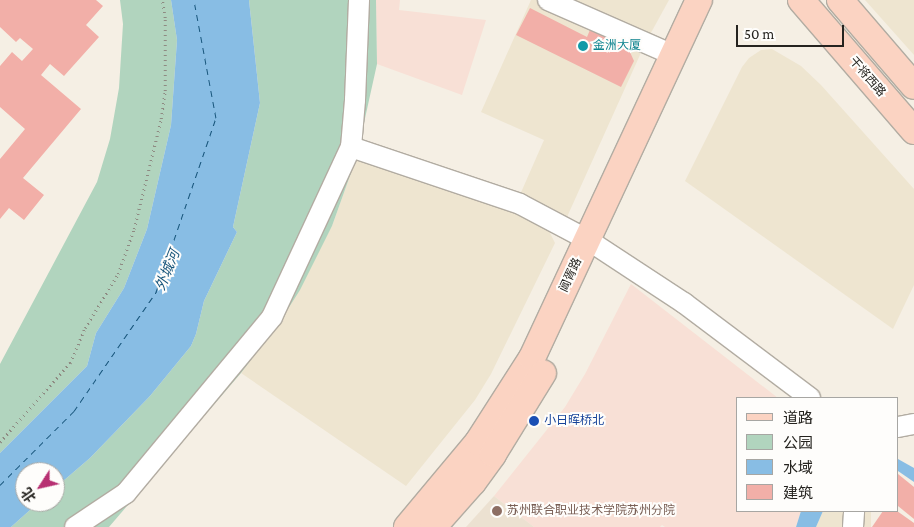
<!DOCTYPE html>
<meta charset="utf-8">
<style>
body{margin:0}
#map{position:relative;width:914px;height:527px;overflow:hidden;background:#f5efe4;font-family:"Crimson Pro","Noto Sans SC",serif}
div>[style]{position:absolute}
.commercial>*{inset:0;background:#eee5d0}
.industrial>*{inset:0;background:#f8e0d6}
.built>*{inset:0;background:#ece1d1}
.green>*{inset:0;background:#b1d4be}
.water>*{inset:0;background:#88bde4}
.ferry>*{height:1px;margin-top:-0.5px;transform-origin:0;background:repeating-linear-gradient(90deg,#16547a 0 6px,transparent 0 11px)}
.building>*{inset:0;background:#f2afa8}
.path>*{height:2.5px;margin-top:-1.25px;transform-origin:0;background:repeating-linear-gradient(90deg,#8e8a82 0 1px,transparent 0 5px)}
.roads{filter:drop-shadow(1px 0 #b2aca2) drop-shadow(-1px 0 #b2aca2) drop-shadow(0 1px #b2aca2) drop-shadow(0 -1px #b2aca2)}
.minor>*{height:20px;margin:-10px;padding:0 10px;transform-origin:10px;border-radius:10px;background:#fff}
.major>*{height:26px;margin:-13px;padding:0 13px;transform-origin:13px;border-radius:13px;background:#fbd3c2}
.dots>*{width:14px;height:14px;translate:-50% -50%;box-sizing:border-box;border:2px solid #fefdfb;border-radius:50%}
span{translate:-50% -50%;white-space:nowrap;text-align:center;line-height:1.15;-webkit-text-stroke:4px #fefdfb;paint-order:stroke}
.culture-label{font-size:12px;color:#0d838f}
.left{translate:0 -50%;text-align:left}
.street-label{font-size:12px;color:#25231f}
.transit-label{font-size:12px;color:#164399}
.education-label{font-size:12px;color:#785e54}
.water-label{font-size:14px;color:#16547a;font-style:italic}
.legend{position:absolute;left:736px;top:397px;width:162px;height:115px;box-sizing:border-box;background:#fefdfb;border:1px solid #a7a6a3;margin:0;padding:6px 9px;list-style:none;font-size:15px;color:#25231f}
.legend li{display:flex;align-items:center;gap:10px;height:25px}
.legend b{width:25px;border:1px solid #a7a6a3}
.north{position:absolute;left:15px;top:462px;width:50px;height:50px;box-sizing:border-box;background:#fefdfb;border:1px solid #a7a6a3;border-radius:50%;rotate:235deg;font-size:14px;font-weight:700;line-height:20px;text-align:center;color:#25231f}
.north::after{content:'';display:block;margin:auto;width:18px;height:22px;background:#b73072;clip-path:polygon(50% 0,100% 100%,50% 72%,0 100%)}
.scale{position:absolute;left:736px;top:25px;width:108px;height:22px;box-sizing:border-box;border:2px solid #25231f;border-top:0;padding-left:6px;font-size:15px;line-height:18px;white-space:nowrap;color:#25231f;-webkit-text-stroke:4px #fefdfb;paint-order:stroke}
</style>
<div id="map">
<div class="commercial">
<div style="clip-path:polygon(531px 0,543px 0,644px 46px,567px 217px,519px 197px,544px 140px,481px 112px)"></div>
<div style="clip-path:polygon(557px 0,669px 0,647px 40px)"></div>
<div style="clip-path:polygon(865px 0,914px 0,914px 55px)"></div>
<div style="clip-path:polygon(772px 49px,801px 66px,821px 85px,914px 189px,914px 285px,893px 329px,685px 181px,742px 67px,749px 58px,761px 50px)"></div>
<div style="clip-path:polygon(356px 159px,452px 182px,546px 225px,555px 243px,491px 374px,475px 400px,406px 486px,241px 373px,279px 323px,332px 226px)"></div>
<div style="clip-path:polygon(823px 511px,871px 511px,871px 527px,816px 527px)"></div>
</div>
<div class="industrial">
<div style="clip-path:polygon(376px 0,400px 0,399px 10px,486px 20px,462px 95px,377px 64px)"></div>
<div style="clip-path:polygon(631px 284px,778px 398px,738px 398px,738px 511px,801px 511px,796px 527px,665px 527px,662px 525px,660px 527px,534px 527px,494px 496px,565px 407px,585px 374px)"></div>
</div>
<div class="built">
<div style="clip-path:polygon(494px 496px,534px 527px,466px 527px)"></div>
</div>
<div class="green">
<div style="clip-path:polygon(120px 0,171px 0,177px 40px,171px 125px,147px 229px,124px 288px,96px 333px,87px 366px,0 453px,0 364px,97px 182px,110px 139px,119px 88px,123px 24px)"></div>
<div style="clip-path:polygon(249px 0,376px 0,377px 64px,356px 159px,332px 226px,300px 290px,279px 323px,241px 373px,109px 527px,11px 527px,39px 502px,55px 502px,55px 488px,90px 458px,150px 396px,191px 346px,196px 334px,204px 301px,237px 232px,233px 227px,260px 103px)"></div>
</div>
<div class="water">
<div style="clip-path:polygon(171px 0,249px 0,260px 103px,233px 227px,237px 232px,204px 301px,196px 334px,191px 346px,150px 396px,90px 458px,55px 488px,55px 472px,25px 472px,25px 502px,39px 502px,11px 527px,0 527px,0 453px,87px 366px,96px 333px,124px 288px,147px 229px,171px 125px,177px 40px)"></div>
<div style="clip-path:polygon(898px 459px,914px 468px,914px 482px,898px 471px)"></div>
<div style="clip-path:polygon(801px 511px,823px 511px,816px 527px,796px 527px)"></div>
</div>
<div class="ferry">
<div style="left:0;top:485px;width:105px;rotate:-45deg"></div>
<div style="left:74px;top:411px;width:145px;rotate:-55.4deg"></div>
<div style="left:156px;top:292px;width:184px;rotate:-71deg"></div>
<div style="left:216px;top:118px;width:120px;rotate:-100.6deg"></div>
</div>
<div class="building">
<div style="clip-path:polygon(0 0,96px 0,103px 6px,86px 25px,99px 37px,64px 76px,50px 64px,41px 75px,81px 109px,23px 178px,44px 195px,24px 220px,9px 208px,0 219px,0 159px,25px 129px,0 107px,0 66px,12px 52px,22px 61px,33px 49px,20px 38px,16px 42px,0 27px)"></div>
<div style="clip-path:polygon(530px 8px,587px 37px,592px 25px,625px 41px,634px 61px,621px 87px,516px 35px)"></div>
<div style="clip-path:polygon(898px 474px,914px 487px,914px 519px,898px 506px)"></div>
<div style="clip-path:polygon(883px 511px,897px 511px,914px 523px,914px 527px,872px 527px)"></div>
</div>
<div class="path">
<div style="left:0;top:442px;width:106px;rotate:-48.5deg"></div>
<div style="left:70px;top:363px;width:38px;rotate:-67deg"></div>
<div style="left:85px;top:328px;width:63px;rotate:-58.6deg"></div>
<div style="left:118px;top:274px;width:48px;rotate:-70.4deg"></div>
<div style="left:134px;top:229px;width:113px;rotate:-76.2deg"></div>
<div style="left:161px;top:119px;width:28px;rotate:-82deg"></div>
<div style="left:165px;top:91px;width:73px;rotate:-90deg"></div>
<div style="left:165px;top:18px;width:18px;rotate:-99deg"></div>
</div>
<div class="roads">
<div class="minor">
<div style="left:548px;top:0;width:137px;rotate:23.7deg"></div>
<div style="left:351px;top:147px;width:47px;rotate:-85.1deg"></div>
<div style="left:355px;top:100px;width:100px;rotate:-87.7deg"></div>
<div style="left:898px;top:427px;width:16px;rotate:-11deg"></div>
<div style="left:75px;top:527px;width:61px;rotate:-33.7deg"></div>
<div style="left:126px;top:493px;width:229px;rotate:-50.3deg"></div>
<div style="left:272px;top:317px;width:187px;rotate:-65.1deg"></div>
<div style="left:351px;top:147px;width:178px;rotate:18.6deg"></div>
<div style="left:520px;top:204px;width:77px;rotate:27.9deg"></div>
<div style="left:588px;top:240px;width:115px;rotate:33.3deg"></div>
<div style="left:684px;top:303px;width:158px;rotate:37deg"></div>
<div style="left:853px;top:527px;width:16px;rotate:-86deg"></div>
</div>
<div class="major">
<div style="left:801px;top:0;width:173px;rotate:49.2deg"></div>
<div style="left:840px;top:0;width:113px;rotate:49.3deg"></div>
<div style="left:407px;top:527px;width:111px;rotate:-50.1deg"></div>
<div style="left:478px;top:442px;width:100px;rotate:-57.3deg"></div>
<div style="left:532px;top:358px;width:395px;rotate:-65deg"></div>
<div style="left:433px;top:527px;width:60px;rotate:-48.4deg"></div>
<div style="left:473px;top:482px;width:34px;rotate:-54deg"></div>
<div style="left:493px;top:454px;width:95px;rotate:-58.3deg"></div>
</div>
</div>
<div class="dots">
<div style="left:583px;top:46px;background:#0f9aa8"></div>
<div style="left:534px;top:421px;background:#1a4fb4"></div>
<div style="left:497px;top:511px;background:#8d6e63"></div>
</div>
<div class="culture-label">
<span class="left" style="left:593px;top:46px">金洲大厦</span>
</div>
<div class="street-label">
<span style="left:867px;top:77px;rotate:49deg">干将西路</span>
<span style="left:571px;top:275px;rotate:-65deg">阊胥路</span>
</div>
<div class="transit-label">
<span class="left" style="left:544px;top:421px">小日晖桥北</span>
</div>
<div class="education-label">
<span class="left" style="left:507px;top:511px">苏州联合职业技术学院苏州分院</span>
</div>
<div class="water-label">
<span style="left:167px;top:270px;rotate:-68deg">外城河</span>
</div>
<ul class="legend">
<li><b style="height:6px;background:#fbd3c2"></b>道路</li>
<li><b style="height:14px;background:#b1d4be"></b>公园</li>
<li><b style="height:14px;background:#88bde4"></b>水域</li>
<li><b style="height:14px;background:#f2afa8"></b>建筑</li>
</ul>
<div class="north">北</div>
<div class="scale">50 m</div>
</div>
